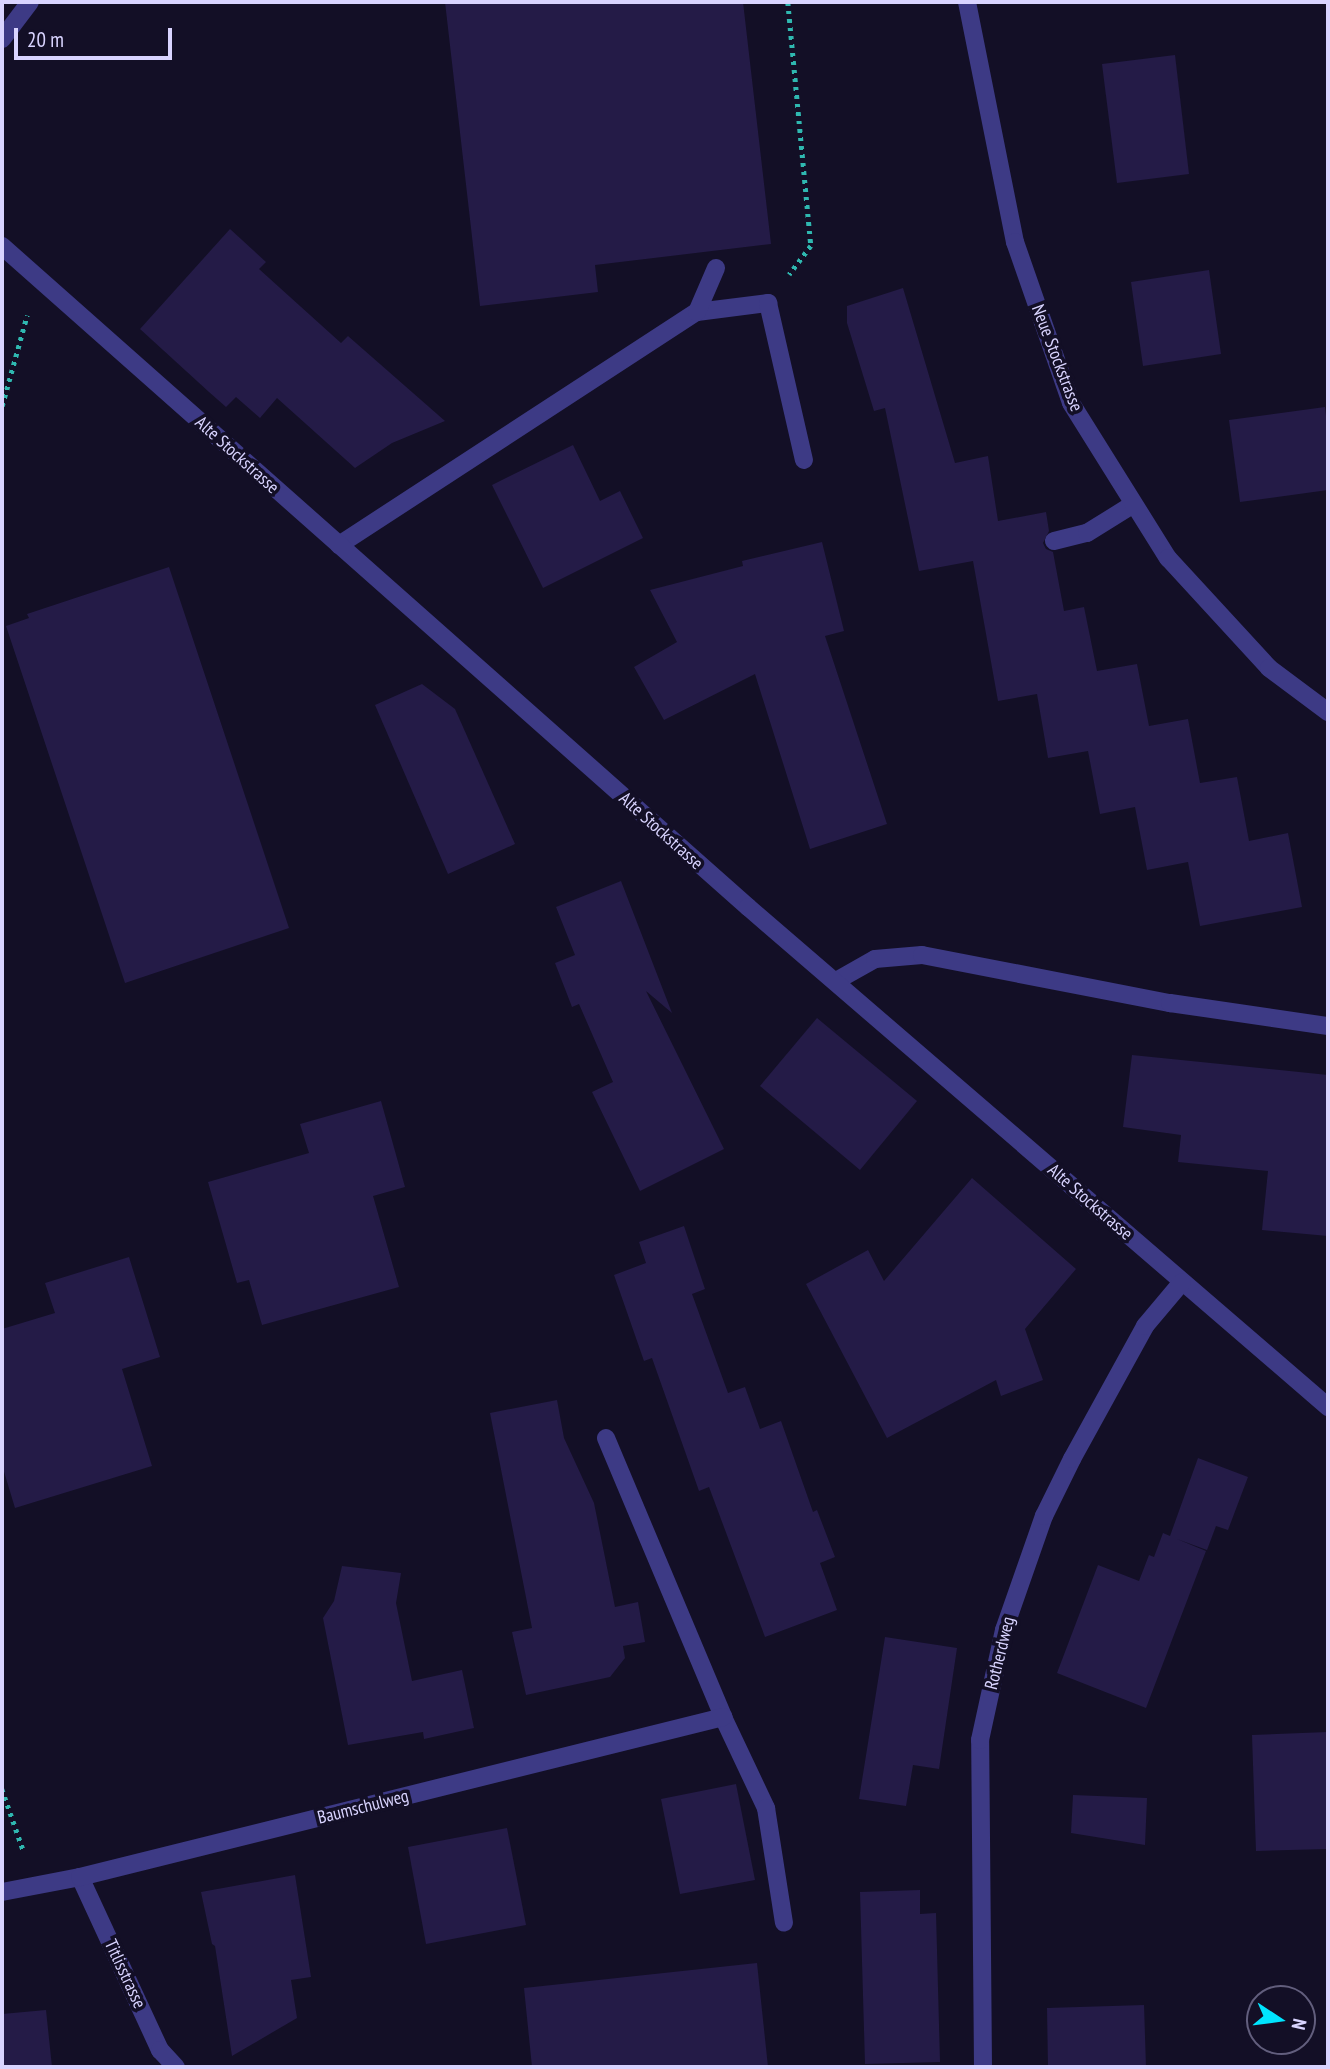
<!DOCTYPE html>
<style>
body{margin:0}
#map{position:relative;width:1330px;height:2069px;overflow:hidden;background:#130f26;font-family:"PT Sans Narrow",sans-serif}
div>[style]{position:absolute}
.building>*{inset:0;background:#241b47}
.path>*{height:4.5px;margin-top:-2.25px;transform-origin:0;background:repeating-linear-gradient(90deg,#2fb8b0 0 3.5px,transparent 0 8.5px)}
.service>*{height:18px;margin:-9px;padding:0 9px;transform-origin:9px;border-radius:9px;background:#3d3a85}
.minor>*{height:18px;margin:-9px;padding:0 9px;transform-origin:9px;border-radius:9px;background:#3d3a85}
.tertiary>*{height:18px;margin:-9px;padding:0 9px;transform-origin:9px;border-radius:9px;background:#3d3a85}
span{translate:-50% -50%;white-space:nowrap;text-align:center;line-height:1.15;-webkit-text-stroke:7px #130f26;paint-order:stroke}
.street-label{font-size:18px;color:#d9d4ff}
.frame{position:absolute;inset:0;border:4px solid #d9d4ff;pointer-events:none}
.north{position:absolute;left:1246px;top:1985px;width:70px;height:70px;box-sizing:border-box;background:#130f26;border:2px solid #625e7d;border-radius:50%;rotate:103deg;font-size:19px;font-weight:700;line-height:28px;text-align:center;color:#d9d4ff}
.north::after{content:'';display:block;margin:auto;width:24px;height:32px;background:#00e5ff;clip-path:polygon(50% 0,100% 100%,50% 72%,0 100%)}
.scale{position:absolute;left:14px;top:28px;width:158px;height:32px;box-sizing:border-box;border:4px solid #d9d4ff;border-top:0;padding-left:9px;font-size:21px;line-height:24px;white-space:nowrap;color:#d9d4ff;-webkit-text-stroke:5px #130f26;paint-order:stroke}
</style>
<div id="map">
<div class="building">
<div style="clip-path:polygon(445px 2px,743px 2px,771px 244px,595px 265px,598px 292px,480px 306px)"></div>
<div style="clip-path:polygon(1175px 55px,1189px 174px,1117px 183px,1102px 64px)"></div>
<div style="clip-path:polygon(230px 229px,266px 262px,259px 269px,341px 343px,348px 336px,445px 421px,392px 443px,355px 468px,277px 398px,260px 418px,236px 397px,226px 407px,209px 392px,140px 329px)"></div>
<div style="clip-path:polygon(1209px 270px,1221px 354px,1143px 366px,1131px 282px)"></div>
<div style="clip-path:polygon(903px 288px,955px 463px,988px 456px,998px 521px,1046px 512px,1049px 531px,1043px 543px,1046px 549px,1053px 552px,1064px 611px,1084px 607px,1097px 671px,1137px 664px,1149px 726px,1188px 719px,1200px 783px,1237px 777px,1249px 841px,1288px 833px,1302px 907px,1200px 926px,1188px 862px,1147px 870px,1135px 807px,1100px 814px,1088px 751px,1048px 758px,1037px 694px,998px 701px,973px 561px,919px 571px,885px 408px,874px 411px,847px 323px,847px 306px)"></div>
<div style="clip-path:polygon(1325px 407px,1328px 433px,1328px 490px,1240px 502px,1229px 420px)"></div>
<div style="clip-path:polygon(573px 445px,600px 501px,620px 491px,643px 538px,543px 588px,492px 485px)"></div>
<div style="clip-path:polygon(822px 542px,844px 631px,825px 636px,887px 824px,810px 849px,755px 674px,664px 720px,634px 667px,677px 642px,650px 590px,743px 566px,742px 561px)"></div>
<div style="clip-path:polygon(169px 567px,289px 928px,125px 983px,6px 626px,29px 618px,27px 614px)"></div>
<div style="clip-path:polygon(422px 684px,455px 709px,515px 844px,448px 874px,375px 705px)"></div>
<div style="clip-path:polygon(621px 881px,672px 1013px,646px 991px,724px 1149px,640px 1191px,592px 1092px,613px 1082px,579px 1004px,572px 1007px,555px 963px,575px 955px,556px 907px)"></div>
<div style="clip-path:polygon(817px 1018px,917px 1101px,860px 1170px,760px 1086px)"></div>
<div style="clip-path:polygon(1132px 1055px,1328px 1075px,1328px 1236px,1262px 1230px,1268px 1171px,1178px 1162px,1181px 1135px,1123px 1127px)"></div>
<div style="clip-path:polygon(381px 1101px,405px 1187px,373px 1196px,399px 1287px,262px 1325px,249px 1280px,237px 1283px,208px 1182px,309px 1153px,300px 1124px)"></div>
<div style="clip-path:polygon(972px 1178px,1076px 1269px,1025px 1329px,1043px 1380px,1001px 1396px,996px 1380px,887px 1438px,806px 1284px,868px 1250px,884px 1281px)"></div>
<div style="clip-path:polygon(684px 1226px,705px 1289px,692px 1294px,728px 1393px,745px 1387px,760px 1429px,781px 1421px,813px 1512px,817px 1510px,835px 1557px,820px 1563px,837px 1610px,765px 1637px,709px 1487px,699px 1491px,652px 1358px,644px 1361px,614px 1275px,646px 1263px,639px 1242px)"></div>
<div style="clip-path:polygon(129px 1257px,160px 1357px,122px 1369px,152px 1466px,15px 1508px,2px 1465px,2px 1329px,55px 1313px,45px 1283px)"></div>
<div style="clip-path:polygon(557px 1400px,564px 1438px,594px 1503px,615px 1607px,638px 1602px,645px 1642px,623px 1646px,625px 1658px,610px 1677px,526px 1695px,512px 1632px,532px 1628px,490px 1413px)"></div>
<div style="clip-path:polygon(1198px 1458px,1248px 1477px,1228px 1530px,1216px 1526px,1207px 1550px,1177px 1539px,1206px 1551px,1146px 1708px,1057px 1673px,1098px 1565px,1139px 1581px,1149px 1555px,1154px 1557px,1163px 1533px,1170px 1536px)"></div>
<div style="clip-path:polygon(342px 1566px,401px 1573px,396px 1603px,412px 1681px,462px 1670px,474px 1728px,424px 1739px,423px 1732px,348px 1745px,323px 1618px,334px 1601px)"></div>
<div style="clip-path:polygon(885px 1637px,957px 1648px,939px 1769px,913px 1765px,906px 1806px,859px 1799px)"></div>
<div style="clip-path:polygon(1328px 1732px,1328px 1849px,1256px 1851px,1252px 1735px)"></div>
<div style="clip-path:polygon(736px 1784px,755px 1880px,680px 1894px,661px 1799px)"></div>
<div style="clip-path:polygon(1073px 1795px,1147px 1798px,1145px 1845px,1071px 1833px)"></div>
<div style="clip-path:polygon(507px 1828px,526px 1925px,426px 1944px,408px 1847px)"></div>
<div style="clip-path:polygon(295px 1875px,311px 1977px,291px 1980px,297px 2018px,232px 2056px,215px 1946px,212px 1944px,201px 1892px)"></div>
<div style="clip-path:polygon(920px 1890px,920px 1914px,936px 1913px,940px 2062px,865px 2064px,860px 1892px)"></div>
<div style="clip-path:polygon(757px 1963px,768px 2067px,532px 2067px,524px 1988px)"></div>
<div style="clip-path:polygon(1144px 2005px,1146px 2067px,1048px 2067px,1047px 2008px)"></div>
<div style="clip-path:polygon(46px 2010px,52px 2067px,2px 2067px,2px 2014px)"></div>
</div>
<div class="path">
<div style="left:788px;top:2px;width:245px;rotate:84.6deg"></div>
<div style="left:811px;top:246px;width:36px;rotate:127deg"></div>
<div style="left:2px;top:406px;width:94px;rotate:-74.6deg"></div>
<div style="left:2px;top:1789px;width:67px;rotate:70.8deg"></div>
</div>
<div class="service">
<div style="left:2px;top:39px;width:46px;rotate:-52.9deg"></div>
<div style="left:697px;top:312px;width:72px;rotate:-7.2deg"></div>
<div style="left:768px;top:303px;width:161px;rotate:77.1deg"></div>
<div style="left:1054px;top:541px;width:34px;rotate:-14deg"></div>
<div style="left:1087px;top:533px;width:53px;rotate:-31.9deg"></div>
<div style="left:339px;top:545px;width:427px;rotate:-33.1deg"></div>
<div style="left:697px;top:312px;width:48px;rotate:-66.6deg"></div>
<div style="left:836px;top:981px;width:45px;rotate:-29.4deg"></div>
<div style="left:875px;top:959px;width:47px;rotate:-4.9deg"></div>
<div style="left:922px;top:955px;width:253px;rotate:11deg"></div>
<div style="left:1170px;top:1003px;width:160px;rotate:8.3deg"></div>
<div style="left:606px;top:1438px;width:303px;rotate:67.2deg"></div>
<div style="left:723px;top:1717px;width:101px;rotate:64.7deg"></div>
<div style="left:766px;top:1808px;width:116px;rotate:81.1deg"></div>
</div>
<div class="minor">
<div style="left:2px;top:246px;width:997px;rotate:41.54deg"></div>
<div style="left:748px;top:907px;width:766px;rotate:40.76deg"></div>
<div style="left:80px;top:1877px;width:191px;rotate:65.2deg"></div>
<div style="left:160px;top:2050px;width:23px;rotate:47deg"></div>
<div style="left:2px;top:1892px;width:79px;rotate:-10.9deg"></div>
<div style="left:80px;top:1877px;width:663px;rotate:-13.97deg"></div>
<div style="left:983px;top:2067px;width:327px;rotate:-90.5deg"></div>
<div style="left:980px;top:1740px;width:113px;rotate:-77.7deg"></div>
<div style="left:1004px;top:1630px;width:121px;rotate:-70.7deg"></div>
<div style="left:1044px;top:1516px;width:64px;rotate:-63.8deg"></div>
<div style="left:1072px;top:1459px;width:152px;rotate:-61.2deg"></div>
<div style="left:1145px;top:1326px;width:57px;rotate:-49.9deg"></div>
</div>
<div class="tertiary">
<div style="left:967px;top:2px;width:245px;rotate:78.7deg"></div>
<div style="left:1015px;top:242px;width:170px;rotate:70.8deg"></div>
<div style="left:1071px;top:403px;width:183px;rotate:58deg"></div>
<div style="left:1168px;top:558px;width:149px;rotate:47.4deg"></div>
<div style="left:1269px;top:668px;width:74px;rotate:36.7deg"></div>
</div>
<div class="street-label">
<span style="left:1057px;top:358px;rotate:69deg">Neue Stockstrasse</span>
<span style="left:237px;top:455px;rotate:42deg">Alte Stockstrasse</span>
<span style="left:661px;top:831px;rotate:42deg">Alte Stockstrasse</span>
<span style="left:1090px;top:1202px;rotate:41deg">Alte Stockstrasse</span>
<span style="left:1000px;top:1653px;rotate:-76deg">Rotherdweg</span>
<span style="left:363px;top:1807px;rotate:-14deg">Baumschulweg</span>
<span style="left:125px;top:1974px;rotate:65deg">Titlisstrasse</span>
</div>
<div class="frame"></div>
<div class="north">N</div>
<div class="scale">20 m</div>
</div>
